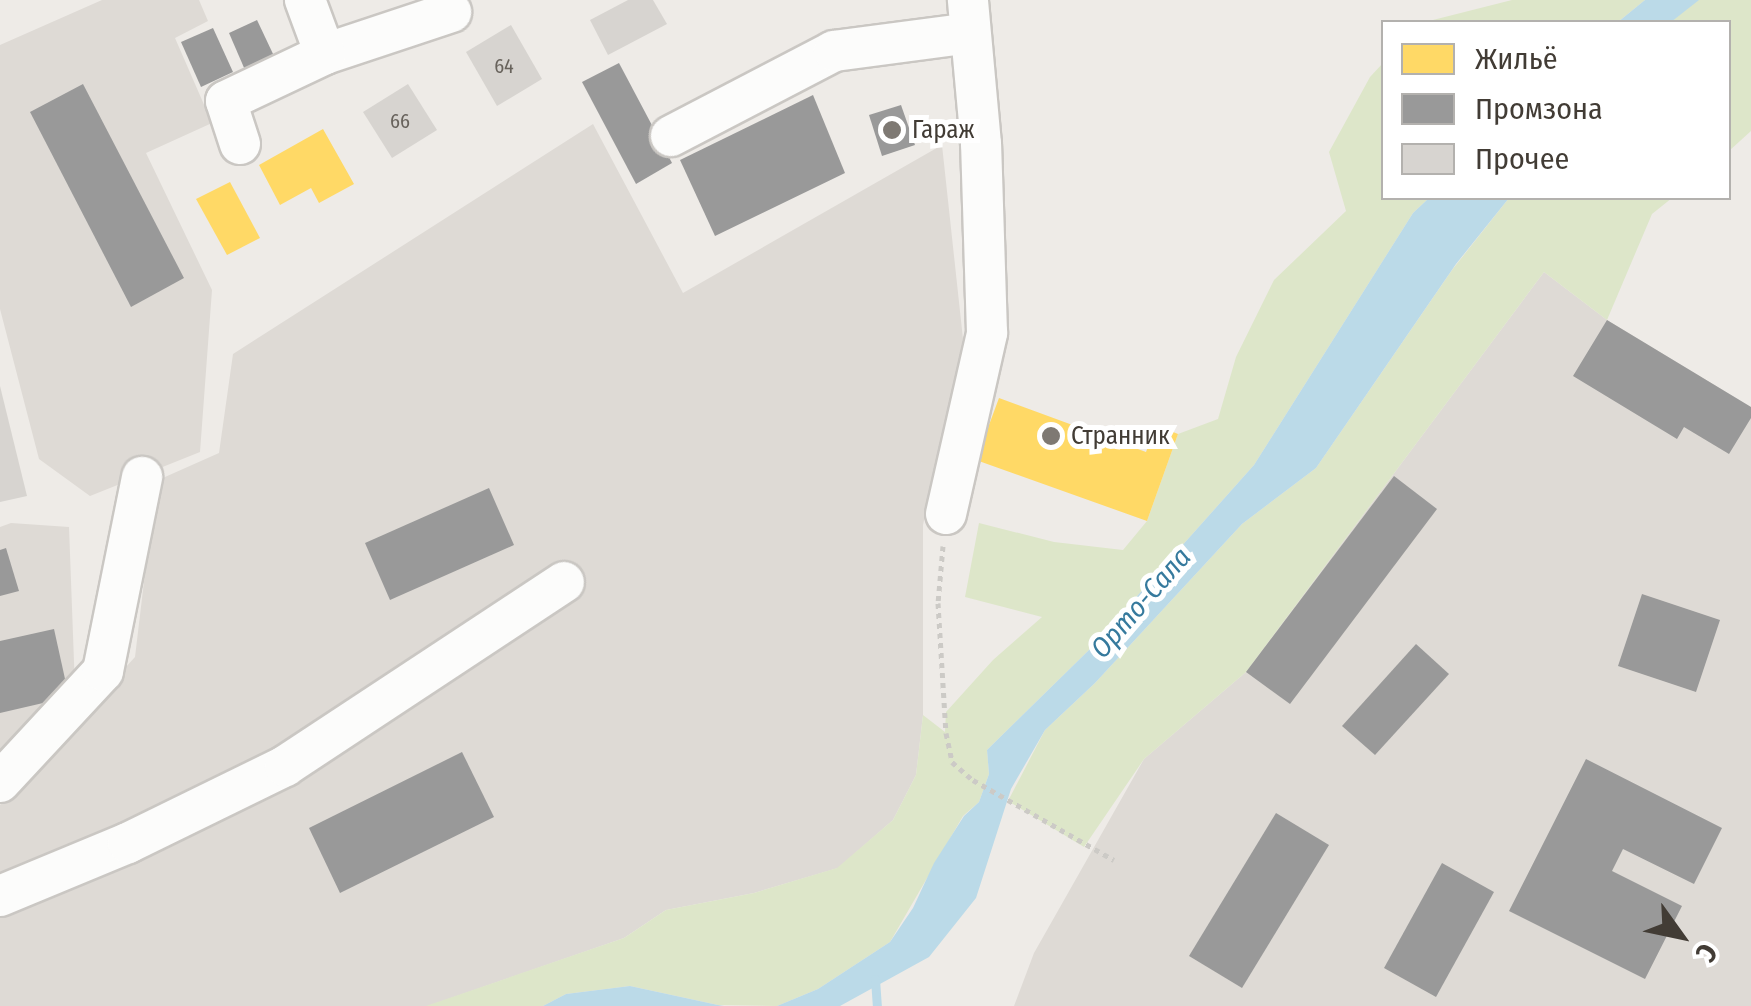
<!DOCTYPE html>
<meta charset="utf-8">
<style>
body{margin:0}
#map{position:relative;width:1751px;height:1006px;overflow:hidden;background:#eeebe7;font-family:"Fira Sans Condensed",sans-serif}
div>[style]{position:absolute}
.industrial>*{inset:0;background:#dedad5}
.green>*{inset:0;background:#dde6c9}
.water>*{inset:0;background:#bbdae8}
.homes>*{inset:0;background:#ffd966}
.industry>*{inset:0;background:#999}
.stream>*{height:9px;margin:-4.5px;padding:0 4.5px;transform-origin:4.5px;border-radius:4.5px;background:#bbdae8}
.building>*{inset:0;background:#d7d4d0}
.path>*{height:5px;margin-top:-2.5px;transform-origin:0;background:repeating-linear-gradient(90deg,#cccac6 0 5px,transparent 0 10px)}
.roads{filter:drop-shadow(2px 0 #cac7c3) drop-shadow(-2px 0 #cac7c3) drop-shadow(0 2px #cac7c3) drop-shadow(0 -2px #cac7c3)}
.minor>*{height:40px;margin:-20px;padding:0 20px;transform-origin:20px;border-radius:20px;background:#fcfcfb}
.dots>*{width:28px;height:28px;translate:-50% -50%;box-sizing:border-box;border:5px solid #fff;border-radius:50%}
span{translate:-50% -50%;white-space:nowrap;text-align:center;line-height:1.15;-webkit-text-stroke:10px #fff;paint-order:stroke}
.number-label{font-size:20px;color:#68635c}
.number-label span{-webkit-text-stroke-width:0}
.poi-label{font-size:25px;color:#423c35}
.left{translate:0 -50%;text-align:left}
.water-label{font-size:28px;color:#367a9d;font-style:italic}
.legend{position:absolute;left:1381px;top:20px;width:350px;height:180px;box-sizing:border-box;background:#fff;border:2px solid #b3b1ae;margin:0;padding:12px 18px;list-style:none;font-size:30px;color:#423c35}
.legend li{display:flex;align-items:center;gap:20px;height:50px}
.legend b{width:50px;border:2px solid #b3b1ae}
.north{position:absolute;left:1631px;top:886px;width:100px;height:100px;-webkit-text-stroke:8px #fff;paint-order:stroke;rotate:123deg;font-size:28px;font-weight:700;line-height:40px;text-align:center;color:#423c35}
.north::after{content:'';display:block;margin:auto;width:35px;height:45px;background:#423c35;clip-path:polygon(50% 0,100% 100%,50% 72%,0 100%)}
</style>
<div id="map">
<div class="industrial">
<div style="clip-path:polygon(102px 0,199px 0,208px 21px,175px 38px,212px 123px,146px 153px,212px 290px,200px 452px,90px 496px,39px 459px,0 309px,0 45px)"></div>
<div style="clip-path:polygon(593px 124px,683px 293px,942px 145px,963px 339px,923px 525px,923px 715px,916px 775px,893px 820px,838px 868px,754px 893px,666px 910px,624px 938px,428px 1006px,0 1006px,0 805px,135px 657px,156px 481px,219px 453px,233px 354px)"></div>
<div style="clip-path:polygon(1544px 272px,1607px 320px,1751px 407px,1751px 1006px,1014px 1006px,1034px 953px,1144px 759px,1246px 672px)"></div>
<div style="clip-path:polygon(11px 523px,69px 527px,75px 689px,0 771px,0 527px)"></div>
</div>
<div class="green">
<div style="clip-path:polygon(1512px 0,1645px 0,1618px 22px,1425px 22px)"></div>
<div style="clip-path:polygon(1697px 0,1751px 0,1751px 131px,1729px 151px,1728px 22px,1670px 22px)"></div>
<div style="clip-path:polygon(1383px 63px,1384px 198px,1429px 198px,1413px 213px,1254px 465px,1089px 650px,987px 750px,989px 774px,979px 802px,963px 816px,890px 942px,818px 989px,777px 1006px,718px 1005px,630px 986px,566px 994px,543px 1006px,426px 1006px,624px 938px,666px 910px,754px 893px,837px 868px,893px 820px,916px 775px,923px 715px,945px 732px,946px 712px,993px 660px,1042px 617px,965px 597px,979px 523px,1054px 542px,1123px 550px,1147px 521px,1178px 434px,1218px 419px,1236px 357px,1274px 280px,1346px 211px,1329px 152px,1370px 77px)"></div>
<div style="clip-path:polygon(1509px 198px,1672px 198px,1652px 214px,1607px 320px,1544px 272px,1246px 672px,1144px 759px,1084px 847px,1008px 801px,1045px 730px,1095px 683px,1242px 524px,1316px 468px,1452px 270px)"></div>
</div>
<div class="water">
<div style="clip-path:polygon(1645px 0,1699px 0,1671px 22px,1618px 22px)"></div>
<div style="clip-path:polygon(1429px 198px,1509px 198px,1456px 264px,1316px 468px,1242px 524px,1095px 683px,1045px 730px,1011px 789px,976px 898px,929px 957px,840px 1006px,777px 1006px,818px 989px,890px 942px,913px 908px,934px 863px,964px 816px,979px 802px,989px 774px,987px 750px,1089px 650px,1254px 465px,1413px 213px)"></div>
<div style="clip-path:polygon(630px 986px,718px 1005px,724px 1006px,543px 1006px,566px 994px)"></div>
</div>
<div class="homes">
<div style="clip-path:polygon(323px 129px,354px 184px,319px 203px,311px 188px,280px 205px,259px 165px)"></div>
<div style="clip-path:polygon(230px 182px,260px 238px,227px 255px,196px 199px)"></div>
<div style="clip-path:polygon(999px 398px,1146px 452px,1156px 425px,1178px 434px,1147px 521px,976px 460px)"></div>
</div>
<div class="industry">
<div style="clip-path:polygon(257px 20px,274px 56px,245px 70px,229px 33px)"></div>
<div style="clip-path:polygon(213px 28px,233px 72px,201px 87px,181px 42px)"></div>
<div style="clip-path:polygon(619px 63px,672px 163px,636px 184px,582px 82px)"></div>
<div style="clip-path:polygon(83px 84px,184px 278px,131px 307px,30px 112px)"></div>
<div style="clip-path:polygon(813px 95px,845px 173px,715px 236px,680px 160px)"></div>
<div style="clip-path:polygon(901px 105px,915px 145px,882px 156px,869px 115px)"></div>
<div style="clip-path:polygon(1607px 320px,1751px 407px,1751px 418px,1729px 454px,1684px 427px,1677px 439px,1573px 376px)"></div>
<div style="clip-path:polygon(1394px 476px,1437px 509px,1290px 704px,1246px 672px)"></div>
<div style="clip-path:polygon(489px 488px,514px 545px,390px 600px,365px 543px)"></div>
<div style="clip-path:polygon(6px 548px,19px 591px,0 596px,0 550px)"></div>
<div style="clip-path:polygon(1642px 594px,1720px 620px,1696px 692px,1618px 666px)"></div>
<div style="clip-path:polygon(54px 629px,69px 697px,0 713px,0 641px)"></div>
<div style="clip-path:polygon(1416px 644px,1449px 674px,1375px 755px,1342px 726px)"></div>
<div style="clip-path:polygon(462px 752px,494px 817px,340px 893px,309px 828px)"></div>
<div style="clip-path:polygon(1586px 759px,1722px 828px,1694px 884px,1623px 849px,1612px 871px,1682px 906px,1645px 979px,1509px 911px)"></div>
<div style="clip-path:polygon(1276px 813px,1329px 845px,1242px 988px,1189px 956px)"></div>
<div style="clip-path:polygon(1442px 863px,1494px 892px,1436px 997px,1384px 968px)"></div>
</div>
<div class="stream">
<div style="left:875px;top:979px;width:27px;rotate:86deg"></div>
</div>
<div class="building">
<div style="clip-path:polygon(628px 0,653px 0,667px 24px,608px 55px,590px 20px)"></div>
<div style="clip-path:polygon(511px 25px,542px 79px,497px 106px,466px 52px)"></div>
<div style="clip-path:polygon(408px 84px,437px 130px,392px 158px,363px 112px)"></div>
<div style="clip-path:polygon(0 386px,27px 496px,0 502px)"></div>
</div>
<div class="path">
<div style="left:943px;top:546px;width:57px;rotate:95deg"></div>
<div style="left:938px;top:603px;width:130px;rotate:86.5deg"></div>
<div style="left:946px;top:733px;width:30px;rotate:78deg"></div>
<div style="left:952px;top:762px;width:28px;rotate:41deg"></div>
<div style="left:973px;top:780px;width:162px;rotate:29.6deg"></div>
</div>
<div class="roads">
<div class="minor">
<div style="left:325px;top:54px;width:133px;rotate:-18.4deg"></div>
<div style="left:671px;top:136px;width:184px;rotate:-27.5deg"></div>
<div style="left:834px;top:51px;width:137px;rotate:-7.5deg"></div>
<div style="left:240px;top:144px;width:45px;rotate:-108deg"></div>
<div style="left:226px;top:101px;width:110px;rotate:-25.4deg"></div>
<div style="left:325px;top:54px;width:58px;rotate:-110.3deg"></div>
<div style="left:946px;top:514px;width:186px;rotate:-77.2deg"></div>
<div style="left:987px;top:333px;width:189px;rotate:-91.8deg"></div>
<div style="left:981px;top:144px;width:145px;rotate:-95.2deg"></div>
<div style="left:0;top:782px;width:151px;rotate:-47.1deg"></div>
<div style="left:103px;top:671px;width:198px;rotate:-78.6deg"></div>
<div style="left:0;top:896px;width:139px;rotate:-22.5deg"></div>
<div style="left:128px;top:843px;width:175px;rotate:-26.1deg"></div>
<div style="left:285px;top:766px;width:334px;rotate:-33.4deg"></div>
</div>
</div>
<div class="dots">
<div style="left:892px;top:130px;background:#7e7973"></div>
<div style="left:1051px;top:436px;background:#7e7973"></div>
</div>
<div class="number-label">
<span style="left:504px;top:66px">64</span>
<span style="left:400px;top:121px">66</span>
</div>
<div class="poi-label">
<span class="left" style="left:912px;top:130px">Гараж</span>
<span class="left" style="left:1071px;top:436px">Странник</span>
</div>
<div class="water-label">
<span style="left:1141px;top:603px;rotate:-49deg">Орто-Сала</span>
</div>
<ul class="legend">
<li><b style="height:28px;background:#ffd966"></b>Жильё</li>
<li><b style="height:28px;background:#999"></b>Промзона</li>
<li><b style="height:28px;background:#d7d4d0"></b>Прочее</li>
</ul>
<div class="north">С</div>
</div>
